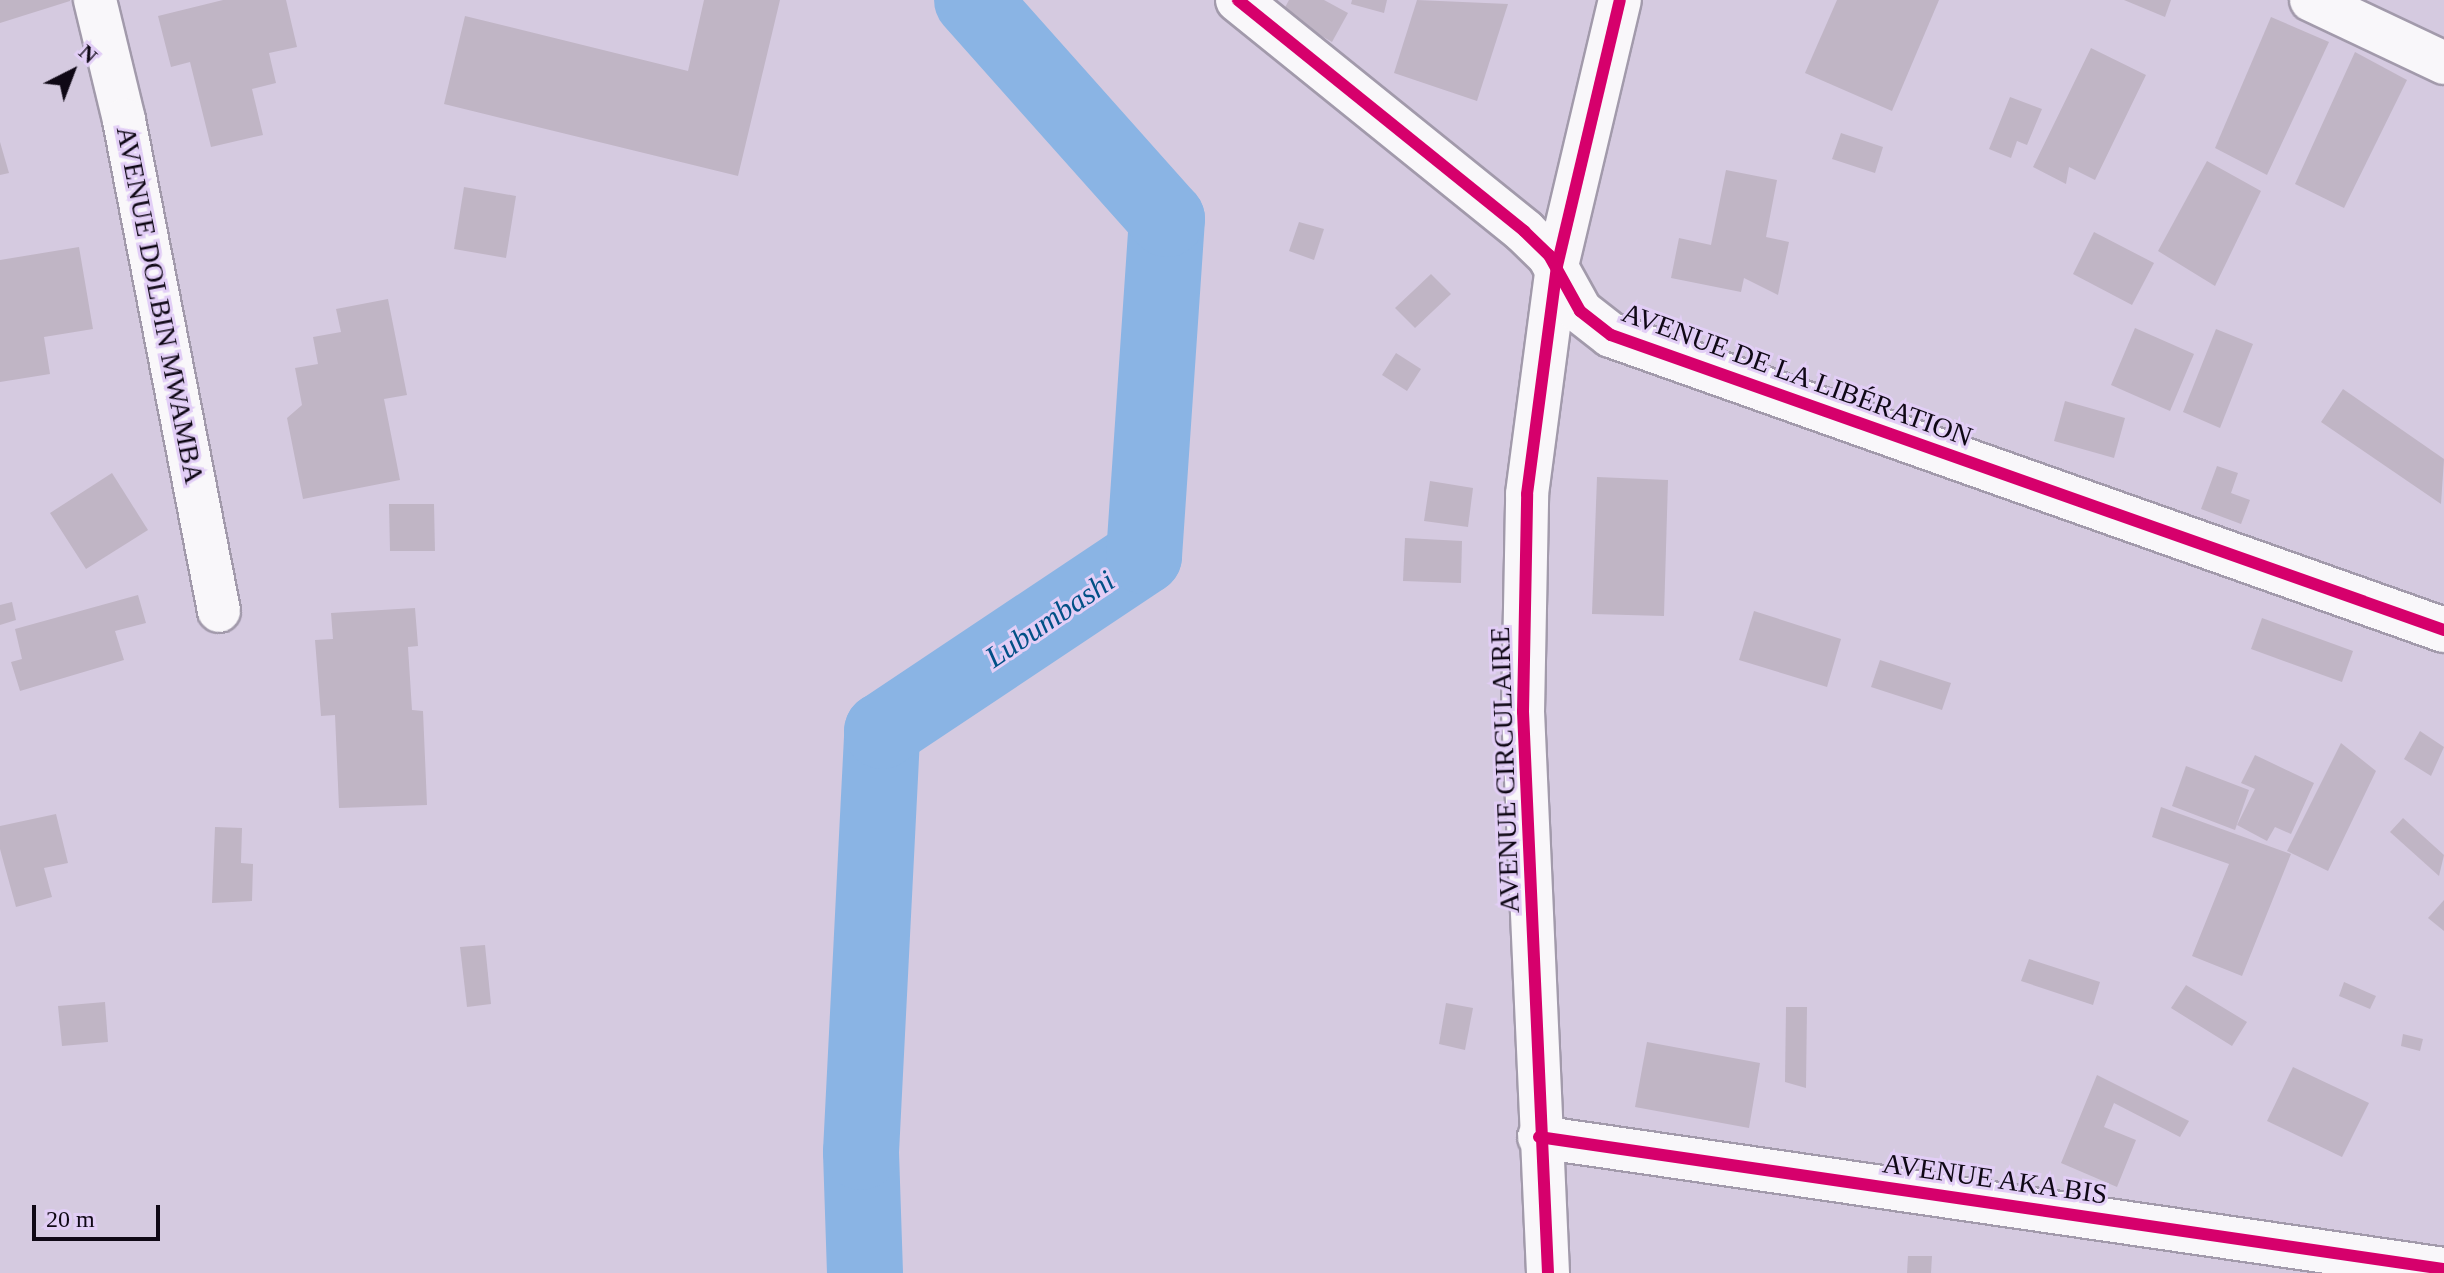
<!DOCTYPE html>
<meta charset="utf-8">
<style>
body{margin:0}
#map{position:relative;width:2444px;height:1273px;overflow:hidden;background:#d5cae0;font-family:Georgia,serif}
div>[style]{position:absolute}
.river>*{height:76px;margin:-38px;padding:0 38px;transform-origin:38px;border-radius:38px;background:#8ab4e4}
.building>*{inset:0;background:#c0b5c5}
.roads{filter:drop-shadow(2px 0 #a29aab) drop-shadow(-2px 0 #a29aab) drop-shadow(0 2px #a29aab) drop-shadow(0 -2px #a29aab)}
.street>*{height:42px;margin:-21px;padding:0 21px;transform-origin:21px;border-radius:21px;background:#f9f7fa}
.secondary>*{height:44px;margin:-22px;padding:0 22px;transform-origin:22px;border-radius:22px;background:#f9f7fa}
.cycleway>*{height:12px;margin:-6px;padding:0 6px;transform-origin:6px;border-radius:6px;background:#d6006c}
span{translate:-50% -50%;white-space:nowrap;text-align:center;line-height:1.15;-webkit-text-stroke:6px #e2cef6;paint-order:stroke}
.street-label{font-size:28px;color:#0f0815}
.water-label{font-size:30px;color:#015086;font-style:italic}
.north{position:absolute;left:32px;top:32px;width:80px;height:80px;-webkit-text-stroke:6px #e2cef6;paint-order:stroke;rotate:42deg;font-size:22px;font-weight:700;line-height:32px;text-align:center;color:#0f0815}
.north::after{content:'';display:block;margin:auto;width:28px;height:36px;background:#0f0815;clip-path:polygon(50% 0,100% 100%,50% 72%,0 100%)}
.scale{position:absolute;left:32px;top:1205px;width:128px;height:36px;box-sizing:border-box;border:4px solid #0f0815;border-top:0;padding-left:10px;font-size:24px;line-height:28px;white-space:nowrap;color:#0f0815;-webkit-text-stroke:6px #e2cef6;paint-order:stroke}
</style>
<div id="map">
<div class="river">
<div style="left:865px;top:1273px;width:121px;rotate:-91.9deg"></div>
<div style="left:861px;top:1152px;width:422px;rotate:-87.1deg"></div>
<div style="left:882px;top:731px;width:315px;rotate:-33.7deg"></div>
<div style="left:1144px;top:556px;width:338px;rotate:-86.1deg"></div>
<div style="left:1167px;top:219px;width:293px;rotate:-131.7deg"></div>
</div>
<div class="building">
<div style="clip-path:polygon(0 0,70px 0,70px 1px,0 23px)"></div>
<div style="clip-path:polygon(223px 0,286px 0,297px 47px,269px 53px,276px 83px,252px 89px,263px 135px,211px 147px,190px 62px,171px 67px,158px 16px)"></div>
<div style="clip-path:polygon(704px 0,780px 0,738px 176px,444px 104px,465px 16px,688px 71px)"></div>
<div style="clip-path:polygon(1289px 0,1324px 0,1348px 13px,1332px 42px,1282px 13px)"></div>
<div style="clip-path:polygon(1352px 0,1387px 0,1384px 13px,1351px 4px)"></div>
<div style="clip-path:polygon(1417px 0,1508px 4px,1477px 101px,1394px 73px)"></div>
<div style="clip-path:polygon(1837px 0,1939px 0,1892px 111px,1805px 73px)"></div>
<div style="clip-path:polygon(2124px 0,2171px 0,2165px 17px)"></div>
<div style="clip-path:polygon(2271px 17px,2329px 42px,2267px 175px,2215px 148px)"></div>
<div style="clip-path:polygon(2091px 48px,2146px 75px,2095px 180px,2069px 167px,2066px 184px,2033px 167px)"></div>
<div style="clip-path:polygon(2355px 52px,2407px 80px,2344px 208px,2295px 184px)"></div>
<div style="clip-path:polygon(2010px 97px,2042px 109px,2027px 145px,2017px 141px,2011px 158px,1989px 149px)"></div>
<div style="clip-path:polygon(1841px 133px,1883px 147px,1875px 173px,1832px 159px)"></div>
<div style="clip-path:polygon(0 142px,9px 173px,0 175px)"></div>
<div style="clip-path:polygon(2207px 161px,2261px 191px,2215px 286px,2158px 251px)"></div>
<div style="clip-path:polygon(1726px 170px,1777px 180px,1766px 237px,1789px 242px,1778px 295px,1744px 278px,1741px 292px,1671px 278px,1679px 238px,1711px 245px)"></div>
<div style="clip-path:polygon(464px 187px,516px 196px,506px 258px,454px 249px)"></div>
<div style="clip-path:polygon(1299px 222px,1324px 229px,1314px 260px,1289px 251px)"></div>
<div style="clip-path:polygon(2094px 232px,2154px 263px,2132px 305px,2073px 274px)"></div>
<div style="clip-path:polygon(79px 247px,93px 329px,44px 337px,50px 374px,0 382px,0 260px)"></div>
<div style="clip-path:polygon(1431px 274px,1451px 294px,1415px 328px,1395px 308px)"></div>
<div style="clip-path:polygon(388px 299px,407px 395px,384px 399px,400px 480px,303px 499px,287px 418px,302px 405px,295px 368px,318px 364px,313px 337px,341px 332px,336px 309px)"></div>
<div style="clip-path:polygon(2135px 328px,2194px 354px,2170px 411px,2111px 385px)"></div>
<div style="clip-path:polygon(2216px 329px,2253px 344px,2220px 428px,2183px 412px)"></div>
<div style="clip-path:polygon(1396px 353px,1421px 369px,1407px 391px,1382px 375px)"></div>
<div style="clip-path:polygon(2343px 389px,2444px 459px,2441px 504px,2321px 422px)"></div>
<div style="clip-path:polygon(2065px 401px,2125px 418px,2114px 458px,2054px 441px)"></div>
<div style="clip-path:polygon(2217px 466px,2238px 473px,2231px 493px,2250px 500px,2241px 524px,2201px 509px)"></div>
<div style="clip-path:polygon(112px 473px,148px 530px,86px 569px,50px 513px)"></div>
<div style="clip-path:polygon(1597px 477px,1668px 480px,1664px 616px,1592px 614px)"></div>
<div style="clip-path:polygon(1430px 481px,1473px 488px,1468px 527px,1424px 521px)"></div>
<div style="clip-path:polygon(389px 504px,434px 504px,435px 551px,390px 551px)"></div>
<div style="clip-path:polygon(1405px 538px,1462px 541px,1461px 583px,1403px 581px)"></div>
<div style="clip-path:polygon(138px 595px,146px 623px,115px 631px,124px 660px,20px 691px,11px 662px,22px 659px,15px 629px)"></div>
<div style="clip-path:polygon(12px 602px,16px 620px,0 625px,0 605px)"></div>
<div style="clip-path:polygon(415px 608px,418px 646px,408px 647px,412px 710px,423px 711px,427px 805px,339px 808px,335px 715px,321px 716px,315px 640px,333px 639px,331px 613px)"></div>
<div style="clip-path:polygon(1754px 611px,1841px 639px,1827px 687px,1739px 660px)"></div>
<div style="clip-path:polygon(2262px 618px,2353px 651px,2342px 682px,2251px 649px)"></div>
<div style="clip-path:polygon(1880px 660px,1951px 683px,1942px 710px,1871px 687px)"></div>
<div style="clip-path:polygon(2420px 731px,2444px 747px,2431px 776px,2404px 759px)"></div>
<div style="clip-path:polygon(2341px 743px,2376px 771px,2328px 871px,2287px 851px)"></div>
<div style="clip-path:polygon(2255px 755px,2314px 783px,2291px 834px,2275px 827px,2267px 841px,2237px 825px,2255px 789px,2241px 783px)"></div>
<div style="clip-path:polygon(2186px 766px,2249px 790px,2235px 830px,2172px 806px)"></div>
<div style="clip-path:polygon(2161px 807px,2291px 854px,2242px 976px,2192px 956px,2229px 864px,2152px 837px)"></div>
<div style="clip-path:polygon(56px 814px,68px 863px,44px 868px,52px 897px,16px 907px,0 849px,0 826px)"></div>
<div style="clip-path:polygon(2403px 818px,2444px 855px,2439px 876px,2390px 832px)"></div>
<div style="clip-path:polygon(215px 827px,242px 828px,241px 863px,253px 864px,252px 901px,212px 903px)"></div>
<div style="clip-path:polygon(2444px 900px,2444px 931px,2428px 918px)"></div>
<div style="clip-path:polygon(485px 945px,491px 1004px,467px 1007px,460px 947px)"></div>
<div style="clip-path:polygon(2029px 959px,2100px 982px,2093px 1005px,2021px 981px)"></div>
<div style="clip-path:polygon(2344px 982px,2376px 996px,2370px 1009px,2339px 996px)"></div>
<div style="clip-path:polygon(2186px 985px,2247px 1022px,2232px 1046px,2171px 1008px)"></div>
<div style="clip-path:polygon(105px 1002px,108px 1042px,62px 1046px,58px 1006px)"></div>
<div style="clip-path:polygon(1446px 1003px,1473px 1008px,1465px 1050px,1439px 1044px)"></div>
<div style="clip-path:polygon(1786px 1007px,1807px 1007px,1806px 1088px,1785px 1082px)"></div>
<div style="clip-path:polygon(2403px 1034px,2423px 1039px,2420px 1051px,2401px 1046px)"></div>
<div style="clip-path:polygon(1647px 1042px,1760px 1063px,1749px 1128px,1635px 1107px)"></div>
<div style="clip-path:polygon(2293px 1067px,2369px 1103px,2342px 1157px,2267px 1121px)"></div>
<div style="clip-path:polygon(2097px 1075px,2189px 1121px,2180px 1137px,2114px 1103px,2104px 1127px,2136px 1140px,2117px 1187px,2061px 1163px)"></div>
<div style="clip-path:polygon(1908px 1256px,1932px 1256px,1931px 1273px,1907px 1273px)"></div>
</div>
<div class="roads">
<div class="street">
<div style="left:95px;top:0;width:123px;rotate:76.4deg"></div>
<div style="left:124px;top:120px;width:500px;rotate:79.05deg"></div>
<div style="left:2311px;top:0;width:147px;rotate:25.3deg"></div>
<div style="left:1539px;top:1137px;width:915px;rotate:8.3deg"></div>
<div style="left:1548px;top:1273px;width:562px;rotate:-92.55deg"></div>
<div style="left:1523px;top:712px;width:218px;rotate:-88.9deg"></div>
<div style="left:1527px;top:494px;width:230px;rotate:-82.5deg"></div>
<div style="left:1557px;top:266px;width:273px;rotate:-76.7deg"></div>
</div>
<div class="secondary">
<div style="left:1238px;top:0;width:368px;rotate:38.9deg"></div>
<div style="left:1524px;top:231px;width:35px;rotate:44deg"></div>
<div style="left:1549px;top:255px;width:64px;rotate:61deg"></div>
<div style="left:1580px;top:311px;width:39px;rotate:38deg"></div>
<div style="left:1611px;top:335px;width:884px;rotate:19.5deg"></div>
</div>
</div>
<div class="cycleway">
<div style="left:1238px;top:0;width:368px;rotate:38.9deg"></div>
<div style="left:1524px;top:231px;width:35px;rotate:44deg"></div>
<div style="left:1549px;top:255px;width:64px;rotate:61deg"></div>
<div style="left:1580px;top:311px;width:39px;rotate:38deg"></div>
<div style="left:1611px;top:335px;width:884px;rotate:19.5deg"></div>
<div style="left:1539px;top:1137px;width:915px;rotate:8.3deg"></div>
<div style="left:1548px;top:1273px;width:562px;rotate:-92.55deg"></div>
<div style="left:1523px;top:712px;width:218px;rotate:-88.9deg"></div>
<div style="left:1527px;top:494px;width:230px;rotate:-82.5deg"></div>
<div style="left:1557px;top:266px;width:273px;rotate:-76.7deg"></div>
</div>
<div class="street-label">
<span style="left:160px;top:305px;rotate:79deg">AVENUE DOLBIN MWAMBA</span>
<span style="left:1797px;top:375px;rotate:20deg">AVENUE DE LA LIBÉRATION</span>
<span style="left:1505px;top:770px;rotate:-92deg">AVENUE CIRCULAIRE</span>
<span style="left:1995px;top:1179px;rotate:8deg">AVENUE AKA BIS</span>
</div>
<div class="water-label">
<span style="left:1050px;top:619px;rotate:-34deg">Lubumbashi</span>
</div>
<div class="north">N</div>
<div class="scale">20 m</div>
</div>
